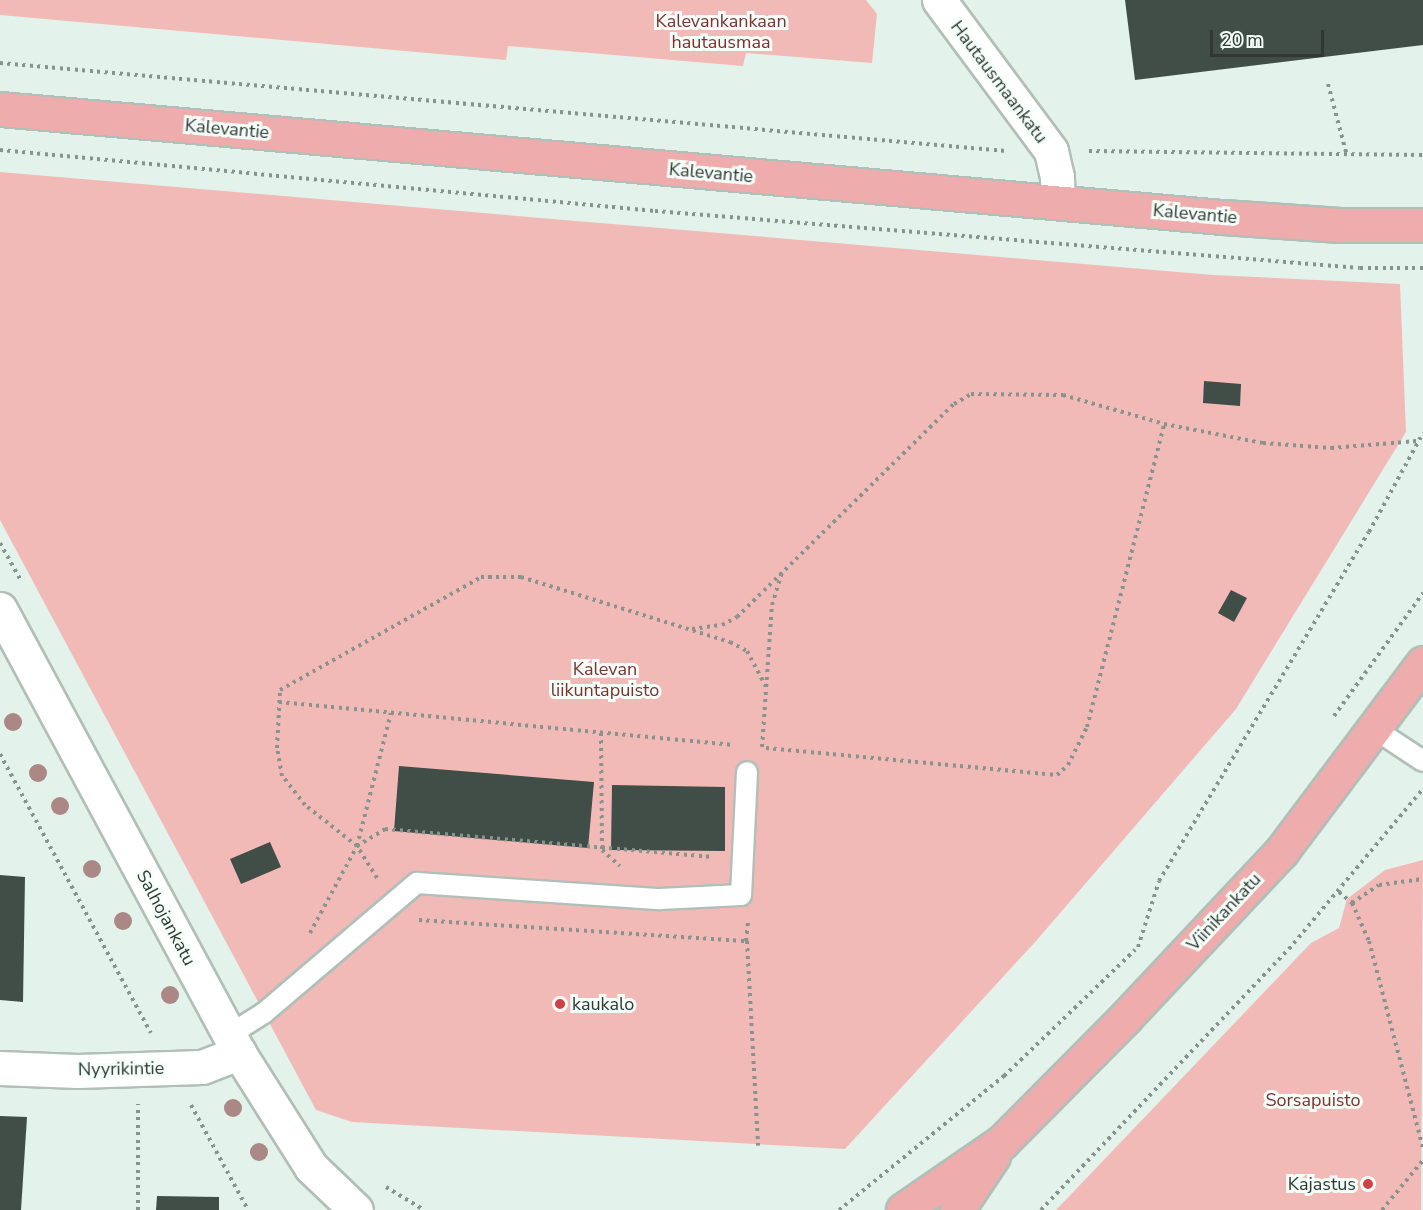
<!DOCTYPE html>
<style>
body{margin:0}
#map{position:relative;width:1423px;height:1210px;overflow:hidden;background:#e3f3eb;font-family:"Nunito Sans",sans-serif}
div>[style]{position:absolute}
.green>*{inset:0;background:#f2bab7}
.building>*{inset:0;background:#414e47}
.path>*{height:4px;margin-top:-2px;transform-origin:0;background:repeating-linear-gradient(90deg,#88938e 0 3px,transparent 0 7.5px)}
.roads{filter:drop-shadow(2px 0 #b0bfb7) drop-shadow(-2px 0 #b0bfb7) drop-shadow(0 2px #b0bfb7) drop-shadow(0 -2px #b0bfb7)}
.service>*{height:20px;margin:-10px;padding:0 10px;transform-origin:10px;border-radius:10px;background:#fff}
.minor>*{height:33px;margin:-16.5px;padding:0 16.5px;transform-origin:16.5px;border-radius:16.5px;background:#fff}
.tertiary>*{height:33px;margin:-16.5px;padding:0 16.5px;transform-origin:16.5px;border-radius:16.5px;background:#fff}
.primary>*{height:33px;margin:-16.5px;padding:0 16.5px;transform-origin:16.5px;border-radius:16.5px;background:#eeacac}
.trees>*{width:18px;height:18px;margin:-9px;border-radius:50%;background:#ab8885}
.dots>*{width:16px;height:16px;translate:-50% -50%;box-sizing:border-box;border:3px solid #f5fffa;border-radius:50%}
span{translate:-50% -50%;white-space:nowrap;text-align:center;line-height:1.15;-webkit-text-stroke:6px #f5fffa;paint-order:stroke}
.park-label{font-size:18px;color:#7e3031}
.street-label{font-size:18px;color:#313734}
.poi-label{font-size:18px;color:#313734}
.left{translate:0 -50%;text-align:left}
.right{translate:-100% -50%;text-align:right}
.scale{position:absolute;left:1210px;top:30px;width:114px;height:27px;box-sizing:border-box;border:3px solid #313734;border-top:0;padding-left:8px;font-size:18px;line-height:21px;white-space:nowrap;color:#313734;-webkit-text-stroke:4px #f5fffa;paint-order:stroke}
</style>
<div id="map">
<div class="green">
<div style="clip-path:polygon(0 0,866px 0,877px 14px,872px 63px,746px 53px,743px 66px,508px 46px,506px 60px,0 15px)"></div>
<div style="clip-path:polygon(0 172px,1213px 275px,1400px 284px,1406px 432px,1236px 709px,1036px 941px,845px 1149px,352px 1122px,316px 1110px,0 520px)"></div>
<div style="clip-path:polygon(1423px 860px,1421px 1210px,1056px 1210px,1311px 943px,1339px 928px,1347px 899px,1385px 870px)"></div>
</div>
<div class="building">
<div style="clip-path:polygon(1125px 0,1423px 0,1423px 45px,1135px 80px)"></div>
<div style="clip-path:polygon(1204px 381px,1241px 384px,1240px 406px,1203px 403px)"></div>
<div style="clip-path:polygon(1231px 590px,1247px 598px,1234px 622px,1218px 613px)"></div>
<div style="clip-path:polygon(399px 766px,594px 782px,588px 848px,394px 831px)"></div>
<div style="clip-path:polygon(612px 785px,725px 787px,725px 851px,611px 850px)"></div>
<div style="clip-path:polygon(270px 842px,281px 867px,241px 884px,230px 859px)"></div>
<div style="clip-path:polygon(0 875px,25px 877px,23px 1002px,0 1000px)"></div>
<div style="clip-path:polygon(0 1116px,27px 1117px,21px 1210px,0 1210px)"></div>
<div style="clip-path:polygon(157px 1196px,219px 1197px,219px 1210px,156px 1210px)"></div>
</div>
<div class="path">
<div style="left:0;top:63px;width:1010px;rotate:5deg"></div>
<div style="left:1328px;top:84px;width:74px;rotate:75.2deg"></div>
<div style="left:0;top:150px;width:658px;rotate:5.32deg"></div>
<div style="left:655px;top:211px;width:707px;rotate:4.62deg"></div>
<div style="left:1360px;top:268px;width:63px"></div>
<div style="left:1089px;top:151px;width:334px;rotate:0.7deg"></div>
<div style="left:0;top:543px;width:41px;rotate:60.9deg"></div>
<div style="left:692px;top:629px;width:30px;rotate:-8deg"></div>
<div style="left:722px;top:625px;width:17px;rotate:-28deg"></div>
<div style="left:737px;top:617px;width:304px;rotate:-44.5deg"></div>
<div style="left:954px;top:404px;width:20px;rotate:-30deg"></div>
<div style="left:971px;top:394px;width:92px;rotate:0.6deg"></div>
<div style="left:1063px;top:395px;width:105px;rotate:16deg"></div>
<div style="left:1164px;top:424px;width:101px;rotate:10.9deg"></div>
<div style="left:1263px;top:443px;width:68px;rotate:4.2deg"></div>
<div style="left:1331px;top:448px;width:86px;rotate:-4.7deg"></div>
<div style="left:279px;top:702px;width:457px;rotate:5.4deg"></div>
<div style="left:1334px;top:716px;width:152px;rotate:-54.1deg"></div>
<div style="left:601px;top:733px;width:117px;rotate:89.5deg"></div>
<div style="left:602px;top:850px;width:24px;rotate:42deg"></div>
<div style="left:762px;top:747px;width:142px;rotate:-86deg"></div>
<div style="left:772px;top:605px;width:34px;rotate:-73deg"></div>
<div style="left:766px;top:748px;width:292px;rotate:5.3deg"></div>
<div style="left:1057px;top:775px;width:15px;rotate:-42deg"></div>
<div style="left:1068px;top:765px;width:42px;rotate:-63.4deg"></div>
<div style="left:1087px;top:727px;width:313px;rotate:-75.7deg"></div>
<div style="left:0;top:754px;width:317px;rotate:61.6deg"></div>
<div style="left:357px;top:846px;width:33px;rotate:-31deg"></div>
<div style="left:385px;top:829px;width:329px;rotate:4.9deg"></div>
<div style="left:377px;top:878px;width:38px;rotate:-122deg"></div>
<div style="left:357px;top:846px;width:66px;rotate:-141.7deg"></div>
<div style="left:305px;top:805px;width:37px;rotate:-128deg"></div>
<div style="left:282px;top:776px;width:28px;rotate:-100deg"></div>
<div style="left:277px;top:748px;width:58px;rotate:-87deg"></div>
<div style="left:280px;top:690px;width:231px;rotate:-29.3deg"></div>
<div style="left:481px;top:577px;width:40px"></div>
<div style="left:521px;top:577px;width:219px;rotate:17.3deg"></div>
<div style="left:730px;top:642px;width:19px;rotate:28deg"></div>
<div style="left:747px;top:651px;width:40px;rotate:62deg"></div>
<div style="left:1339px;top:892px;width:17px;rotate:40deg"></div>
<div style="left:1352px;top:903px;width:42px;rotate:65.9deg"></div>
<div style="left:1369px;top:941px;width:215px;rotate:75.4deg"></div>
<div style="left:1352px;top:903px;width:32px;rotate:-34deg"></div>
<div style="left:1379px;top:885px;width:44px;rotate:-7.8deg"></div>
<div style="left:419px;top:920px;width:329px;rotate:3.7deg"></div>
<div style="left:747px;top:941px;width:205px;rotate:86.9deg"></div>
<div style="left:310px;top:933px;width:99px;rotate:-61.6deg"></div>
<div style="left:357px;top:846px;width:137px;rotate:-75.7deg"></div>
<div style="left:746px;top:941px;width:19px;rotate:-84deg"></div>
<div style="left:1138px;top:947px;width:69px;rotate:-72.3deg"></div>
<div style="left:1159px;top:881px;width:407px;rotate:-59deg"></div>
<div style="left:1369px;top:532px;width:113px;rotate:-61.4deg"></div>
<div style="left:191px;top:1105px;width:119px;rotate:61.5deg"></div>
<div style="left:386px;top:1187px;width:44px;rotate:31.2deg"></div>
<div style="left:138px;top:1210px;width:106px;rotate:-90deg"></div>
<div style="left:839px;top:1210px;width:213px;rotate:-39.1deg"></div>
<div style="left:1004px;top:1076px;width:182px;rotate:-43.9deg"></div>
<div style="left:1041px;top:1210px;width:360px;rotate:-46.5deg"></div>
<div style="left:1289px;top:949px;width:206px;rotate:-50.1deg"></div>
<div style="left:1382px;top:1210px;width:65px;rotate:-50.6deg"></div>
</div>
<div class="roads">
<div class="service">
<div style="left:1376px;top:730px;width:56px;rotate:33.4deg"></div>
<div style="left:229px;top:1035px;width:41px;rotate:-32.2deg"></div>
<div style="left:264px;top:1013px;width:201px;rotate:-40.4deg"></div>
<div style="left:417px;top:883px;width:244px;rotate:3.8deg"></div>
<div style="left:660px;top:899px;width:81px;rotate:-2.8deg"></div>
<div style="left:741px;top:895px;width:123px;rotate:-87.2deg"></div>
</div>
<div class="minor">
<div style="left:939px;top:0;width:188px;rotate:53.4deg"></div>
<div style="left:1051px;top:151px;width:27px;rotate:77deg"></div>
<div style="left:1057px;top:177px;width:25px;rotate:88deg"></div>
<div style="left:0;top:1068px;width:77px;rotate:2.2deg"></div>
<div style="left:77px;top:1071px;width:125px;rotate:-1.8deg"></div>
<div style="left:202px;top:1067px;width:40px;rotate:-21deg"></div>
</div>
<div class="tertiary">
<div style="left:0;top:609px;width:504px;rotate:61.71deg"></div>
<div style="left:239px;top:1053px;width:135px;rotate:57.7deg"></div>
<div style="left:311px;top:1167px;width:62px;rotate:43.7deg"></div>
</div>
<div class="primary">
<div style="left:0;top:109px;width:1228px;rotate:5.05deg"></div>
<div style="left:1223px;top:217px;width:117px;rotate:3.9deg"></div>
<div style="left:1340px;top:225px;width:83px"></div>
<div style="left:903px;top:1210px;width:120px;rotate:-34.5deg"></div>
<div style="left:1002px;top:1142px;width:175px;rotate:-45.2deg"></div>
<div style="left:1125px;top:1018px;width:228px;rotate:-46.8deg"></div>
<div style="left:1281px;top:852px;width:236px;rotate:-53.1deg"></div>
<div style="left:957px;top:1210px;width:65px;rotate:-56.3deg"></div>
</div>
</div>
<div class="trees">
<div style="left:13px;top:722px"></div>
<div style="left:38px;top:773px"></div>
<div style="left:60px;top:806px"></div>
<div style="left:92px;top:869px"></div>
<div style="left:123px;top:921px"></div>
<div style="left:170px;top:995px"></div>
<div style="left:233px;top:1108px"></div>
<div style="left:259px;top:1152px"></div>
</div>
<div class="dots">
<div style="left:560px;top:1004px;background:#d04048"></div>
<div style="left:1368px;top:1184px;background:#d04048"></div>
</div>
<div class="park-label">
<span style="left:721px;top:32px">Kalevankankaan<br>hautausmaa</span>
<span style="left:605px;top:680px">Kalevan<br>liikuntapuisto</span>
<span style="left:1313px;top:1100px">Sorsapuisto</span>
</div>
<div class="street-label">
<span style="left:999px;top:82px;rotate:53deg">Hautausmaankatu</span>
<span style="left:227px;top:129px;rotate:5deg">Kalevantie</span>
<span style="left:711px;top:173px;rotate:5deg">Kalevantie</span>
<span style="left:1195px;top:214px;rotate:5deg">Kalevantie</span>
<span style="left:1224px;top:912px;rotate:-47deg">Viinikankatu</span>
<span style="left:166px;top:918px;rotate:62deg">Salhojankatu</span>
<span style="left:121px;top:1069px;rotate:-1deg">Nyyrikintie</span>
</div>
<div class="poi-label">
<span class="left" style="left:572px;top:1004px">kaukalo</span>
<span class="right" style="left:1356px;top:1184px">Kajastus</span>
</div>
<div class="scale">20 m</div>
</div>
